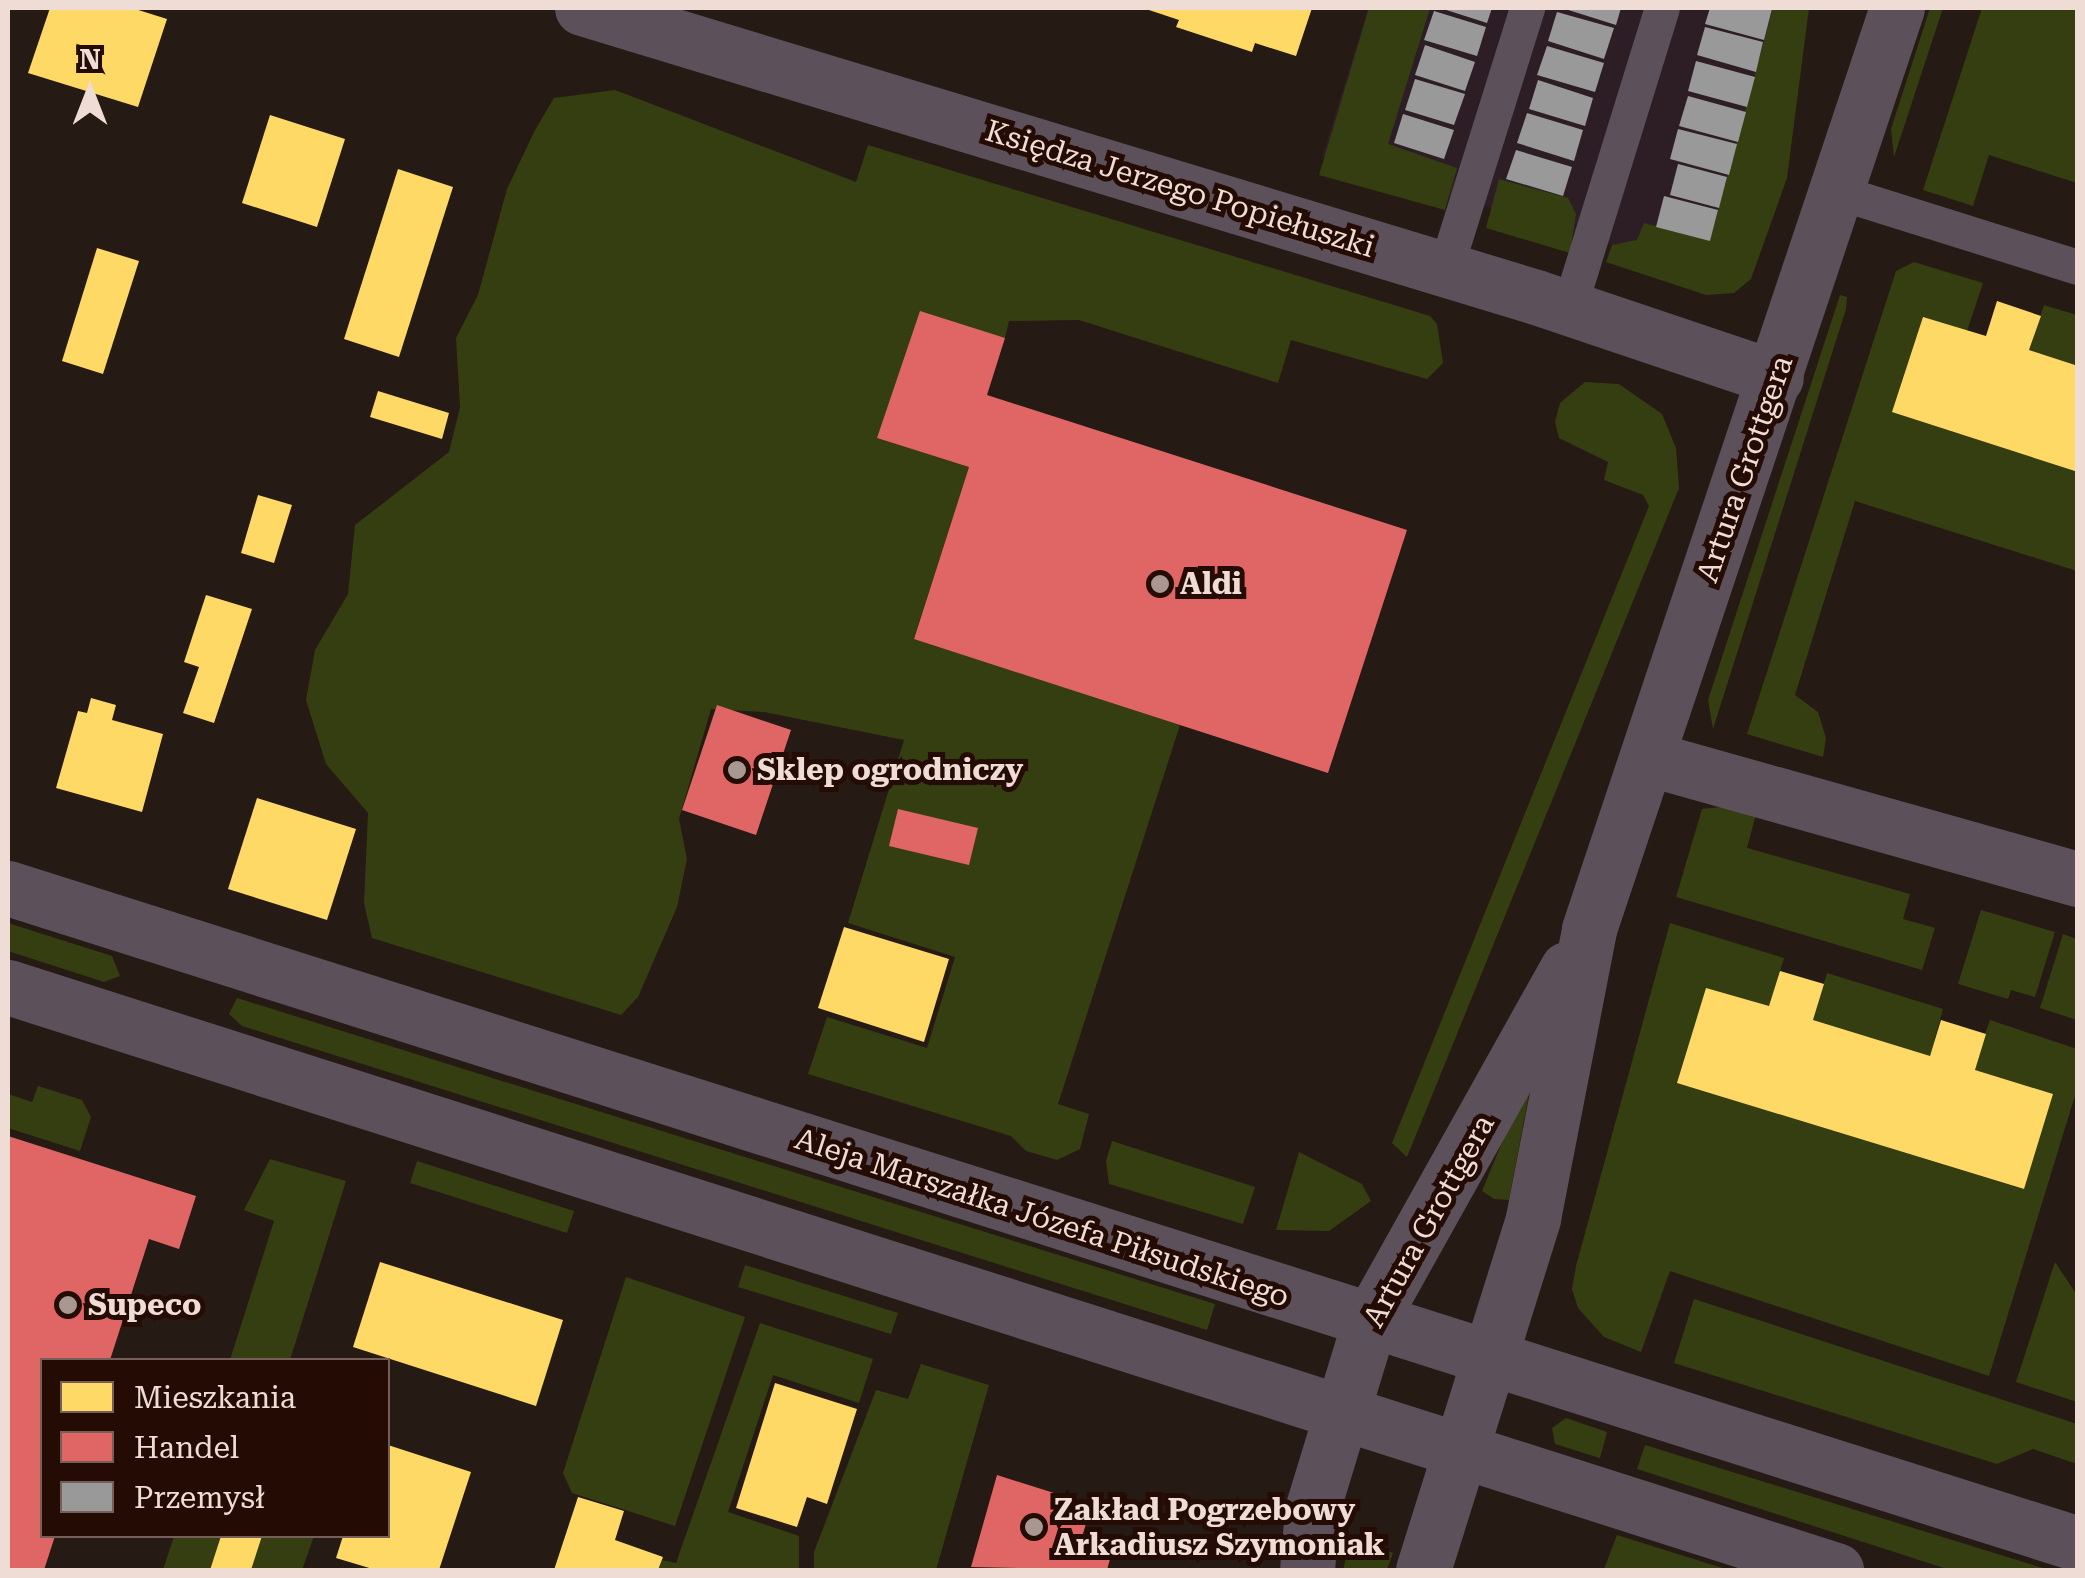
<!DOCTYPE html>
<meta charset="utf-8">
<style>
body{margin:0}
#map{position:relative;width:2085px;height:1578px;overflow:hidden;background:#261a14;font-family:"Roboto Serif",serif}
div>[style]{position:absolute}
.industrial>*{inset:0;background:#2d1e26}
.green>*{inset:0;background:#353e11}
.homes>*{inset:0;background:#ffd966}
.shops>*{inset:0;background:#e06666}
.industry>*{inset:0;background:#999}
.service>*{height:35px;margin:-17.5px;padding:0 17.5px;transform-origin:17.5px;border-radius:17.5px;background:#5c515b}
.minor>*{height:55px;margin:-27.5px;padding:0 27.5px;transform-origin:27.5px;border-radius:27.5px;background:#5c515b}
.tertiary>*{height:55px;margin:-27.5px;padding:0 27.5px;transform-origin:27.5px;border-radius:27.5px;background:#5c515b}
.dots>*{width:28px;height:28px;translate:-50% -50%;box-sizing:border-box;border:5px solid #240c04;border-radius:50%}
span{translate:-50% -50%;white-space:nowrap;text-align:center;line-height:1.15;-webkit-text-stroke:10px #240c04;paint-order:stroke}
.street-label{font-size:30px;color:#eedcd5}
.poi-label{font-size:30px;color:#eedcd5;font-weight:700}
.left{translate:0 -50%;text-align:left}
.frame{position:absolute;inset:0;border:10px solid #eedcd5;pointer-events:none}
.legend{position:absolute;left:40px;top:1358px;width:350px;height:180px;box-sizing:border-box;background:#240c04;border:2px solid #755f58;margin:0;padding:12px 18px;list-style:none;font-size:30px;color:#eedcd5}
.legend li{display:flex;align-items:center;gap:20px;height:50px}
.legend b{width:50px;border:2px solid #755f58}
.north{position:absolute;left:40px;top:40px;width:100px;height:100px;-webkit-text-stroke:8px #240c04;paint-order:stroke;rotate:0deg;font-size:28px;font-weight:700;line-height:40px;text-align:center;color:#eedcd5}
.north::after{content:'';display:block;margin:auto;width:35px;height:45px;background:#eedcd5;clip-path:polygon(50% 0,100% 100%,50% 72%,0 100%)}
</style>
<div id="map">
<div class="industrial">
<div style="clip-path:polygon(1368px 8px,1793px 8px,1714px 277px,1322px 156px)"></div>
</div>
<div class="green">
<div style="clip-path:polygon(1369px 8px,1430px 8px,1388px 144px,1457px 168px,1445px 210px,1319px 175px)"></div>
<div style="clip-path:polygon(1773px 8px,1809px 8px,1787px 178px,1751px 279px,1734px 293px,1706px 295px,1606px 262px,1612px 245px,1637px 240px,1644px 223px,1710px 240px)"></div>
<div style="clip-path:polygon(1930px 8px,1943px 8px,1894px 157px,1891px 129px)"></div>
<div style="clip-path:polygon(1982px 8px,2077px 8px,2077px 183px,1989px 155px,1973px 206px,1923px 190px)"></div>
<div style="clip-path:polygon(615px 90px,856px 182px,868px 145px,1430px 316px,1437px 324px,1443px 363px,1427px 379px,1291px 340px,1278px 383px,1079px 320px,1009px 321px,1005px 338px,877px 438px,969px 467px,914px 638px,1180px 725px,1058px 1104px,1089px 1114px,1080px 1149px,1057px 1160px,1026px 1151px,1011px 1136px,808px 1074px,827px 1017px,927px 1048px,955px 957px,848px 923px,904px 740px,764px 712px,711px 709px,679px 819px,687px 859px,677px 907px,638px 997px,621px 1015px,372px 938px,364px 903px,368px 813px,326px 764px,306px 700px,315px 650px,348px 594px,355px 525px,449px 452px,460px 407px,456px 338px,478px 295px,507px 189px,535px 130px,554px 98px)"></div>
<div style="clip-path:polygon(1499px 179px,1568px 198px,1576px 214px,1570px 253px,1486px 228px)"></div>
<div style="clip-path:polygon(1914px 262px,1983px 283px,1967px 331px,2077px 471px,2077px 571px,1855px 501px,1795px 695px,1818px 712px,1826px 738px,1823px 757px,1747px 734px,1896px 271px)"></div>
<div style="clip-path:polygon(1840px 295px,1847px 297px,1846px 309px,1713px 729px,1708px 700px)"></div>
<div style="clip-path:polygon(2044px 305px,2077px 315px,2077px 367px,2029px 351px)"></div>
<div style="clip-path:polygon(1585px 382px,1619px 384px,1662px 414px,1676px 448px,1679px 488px,1407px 1157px,1392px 1143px,1649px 506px,1643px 495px,1604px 480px,1608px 462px,1559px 438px,1555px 422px,1560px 403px)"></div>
<div style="clip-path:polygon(1721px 807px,1756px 814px,1747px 848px,1910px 894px,1903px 919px,1935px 928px,1922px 970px,1676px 897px,1702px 809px)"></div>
<div style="clip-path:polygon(1981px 910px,2055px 932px,2035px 997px,2011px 990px,2008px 999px,1958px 984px)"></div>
<div style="clip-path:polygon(8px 923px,112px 956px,120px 976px,104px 982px,8px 951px)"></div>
<div style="clip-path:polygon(1670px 923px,1784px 958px,1769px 1007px,1679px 1083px,2023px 1189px,2052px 1094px,1974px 1070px,1985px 1034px,1990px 1020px,2077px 1049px,2077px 1089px,1989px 1376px,1670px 1271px,1641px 1352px,1604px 1337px,1578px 1308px,1572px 1289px,1576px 1266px)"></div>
<div style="clip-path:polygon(2063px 934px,2077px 939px,2077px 1020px,2040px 1008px)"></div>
<div style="clip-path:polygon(1827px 973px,1943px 1009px,1930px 1057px,1813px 1020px)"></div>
<div style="clip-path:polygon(237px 998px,1215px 1304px,1207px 1330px,242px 1026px,229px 1014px)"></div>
<div style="clip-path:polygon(1535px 1062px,1509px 1200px,1494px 1199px,1482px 1191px)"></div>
<div style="clip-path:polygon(38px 1086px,82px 1100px,91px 1117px,80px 1151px,8px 1128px,8px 1094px,32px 1102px)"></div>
<div style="clip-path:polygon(1112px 1141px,1255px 1187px,1243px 1224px,1109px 1184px,1106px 1161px)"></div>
<div style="clip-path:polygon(1299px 1152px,1362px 1184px,1371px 1201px,1329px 1231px,1276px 1230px)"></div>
<div style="clip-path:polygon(270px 1159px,346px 1181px,290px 1360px,230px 1360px,274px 1221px,244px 1210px)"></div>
<div style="clip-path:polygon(417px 1161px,574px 1211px,567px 1233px,410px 1183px)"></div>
<div style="clip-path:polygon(2055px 1262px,2077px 1295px,2077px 1402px,2016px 1382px)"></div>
<div style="clip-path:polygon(745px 1265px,898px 1313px,891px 1334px,738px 1287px)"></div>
<div style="clip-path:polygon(626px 1277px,745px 1317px,675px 1526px,572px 1493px,563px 1473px)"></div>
<div style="clip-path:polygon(1694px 1299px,2077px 1424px,2077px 1464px,2033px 1449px,1997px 1464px,1674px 1363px)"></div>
<div style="clip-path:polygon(760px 1323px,873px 1359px,859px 1403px,773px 1375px,728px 1512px,799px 1536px,799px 1570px,658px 1570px,662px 1560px,676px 1563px)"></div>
<div style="clip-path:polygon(921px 1364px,989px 1385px,936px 1570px,814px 1570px,814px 1552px,876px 1390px,908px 1399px)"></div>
<div style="clip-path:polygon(1566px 1418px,1607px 1432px,1600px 1458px,1555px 1444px,1552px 1428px)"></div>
<div style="clip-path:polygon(1645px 1445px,1920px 1530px,2049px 1570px,1950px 1570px,1637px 1469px)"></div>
<div style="clip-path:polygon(1617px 1535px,1729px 1570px,1604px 1569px)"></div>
<div style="clip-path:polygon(174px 1536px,221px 1536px,210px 1570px,163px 1570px)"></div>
<div style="clip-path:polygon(262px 1536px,314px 1536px,302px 1570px,251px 1570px)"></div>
<div style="clip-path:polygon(1351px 1537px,1393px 1553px,1387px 1570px,1343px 1570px)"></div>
</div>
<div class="homes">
<div style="clip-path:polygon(50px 8px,132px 8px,167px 19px,138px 107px,28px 73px)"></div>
<div style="clip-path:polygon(1143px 8px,1312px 8px,1296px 56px,1255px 43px,1252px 52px,1176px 27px,1179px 20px)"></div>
<div style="clip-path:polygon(270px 115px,345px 139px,317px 227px,242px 203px)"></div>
<div style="clip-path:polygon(398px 169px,453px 187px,399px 357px,344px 339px)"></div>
<div style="clip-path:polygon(97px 248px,139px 261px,103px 374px,62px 361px)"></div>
<div style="clip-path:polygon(1997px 301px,2041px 316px,2029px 350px,2078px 366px,2078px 472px,1892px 412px,1923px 317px,1986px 336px)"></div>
<div style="clip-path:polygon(378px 391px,449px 413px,442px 439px,370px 417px)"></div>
<div style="clip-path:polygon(258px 495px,292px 505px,274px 563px,241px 553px)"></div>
<div style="clip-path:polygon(206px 595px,252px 609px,214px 723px,183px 713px,199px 667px,184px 662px)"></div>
<div style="clip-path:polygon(91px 698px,116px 705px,112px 720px,163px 734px,142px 812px,56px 788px,78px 711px,87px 713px)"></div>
<div style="clip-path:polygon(257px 798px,356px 829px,327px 920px,228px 889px)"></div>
<div style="clip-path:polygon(844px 927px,949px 959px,924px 1042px,818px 1008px)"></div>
<div style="clip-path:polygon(1780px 971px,1824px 984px,1813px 1020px,1930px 1056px,1941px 1020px,1986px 1034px,1975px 1070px,2053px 1094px,2024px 1189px,1677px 1083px,1706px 988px,1769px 1006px)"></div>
<div style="clip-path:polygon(380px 1262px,563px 1320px,536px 1406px,353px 1347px)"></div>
<div style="clip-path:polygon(775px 1383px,857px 1409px,827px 1504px,807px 1497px,797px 1527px,736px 1508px)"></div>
<div style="clip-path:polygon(388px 1445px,471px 1472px,439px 1570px,376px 1570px,336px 1558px,343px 1536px,388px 1536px)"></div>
<div style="clip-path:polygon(578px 1497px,624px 1511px,615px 1540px,663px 1557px,658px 1570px,554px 1570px)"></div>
<div style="clip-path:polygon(221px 1536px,262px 1536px,251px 1570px,210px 1570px)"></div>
</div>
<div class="shops">
<div style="clip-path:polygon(920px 311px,1005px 338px,987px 395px,1407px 530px,1328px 773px,914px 639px,969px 467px,877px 438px)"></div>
<div style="clip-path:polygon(717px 705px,791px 730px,756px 835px,682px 810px)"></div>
<div style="clip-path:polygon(898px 809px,978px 828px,969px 865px,889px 846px)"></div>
<div style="clip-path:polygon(8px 1136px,196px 1196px,179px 1249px,149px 1239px,110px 1360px,42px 1360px,42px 1536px,55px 1536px,44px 1570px,8px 1570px)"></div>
<div style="clip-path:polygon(997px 1475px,1092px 1505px,1078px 1549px,1110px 1559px,1107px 1570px,971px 1567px)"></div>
</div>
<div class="industry">
<div style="clip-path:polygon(1440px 8px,1492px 8px,1487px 23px)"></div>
<div style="clip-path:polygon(1562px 8px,1621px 8px,1616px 25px)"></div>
<div style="clip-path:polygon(1710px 8px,1772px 9px,1764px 40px,1705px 24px)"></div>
<div style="clip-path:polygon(1434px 11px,1486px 27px,1477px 56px,1424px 40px)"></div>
<div style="clip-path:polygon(1557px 12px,1614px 28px,1604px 59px,1548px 41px)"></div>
<div style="clip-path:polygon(1705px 27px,1763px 42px,1756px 72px,1697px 55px)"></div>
<div style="clip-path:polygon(1425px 45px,1475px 62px,1465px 91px,1415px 75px)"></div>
<div style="clip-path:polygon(1547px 46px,1604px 63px,1595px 92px,1537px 75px)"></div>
<div style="clip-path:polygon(1696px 61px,1755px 77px,1747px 107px,1688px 91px)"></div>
<div style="clip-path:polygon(1415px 79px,1465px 94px,1454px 125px,1405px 110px)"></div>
<div style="clip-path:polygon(1538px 80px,1593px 98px,1585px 126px,1529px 109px)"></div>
<div style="clip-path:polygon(1688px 96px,1746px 112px,1738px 142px,1679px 126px)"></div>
<div style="clip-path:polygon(1527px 113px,1583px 130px,1574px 161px,1517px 143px)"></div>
<div style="clip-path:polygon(1403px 114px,1454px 130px,1444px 159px,1394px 143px)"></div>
<div style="clip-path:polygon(1678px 129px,1737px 144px,1729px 175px,1670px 159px)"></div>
<div style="clip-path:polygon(1516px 150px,1572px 167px,1563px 196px,1506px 179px)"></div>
<div style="clip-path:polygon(1678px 164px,1727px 177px,1719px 208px,1670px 195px)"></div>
<div style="clip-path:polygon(1664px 196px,1718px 210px,1710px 241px,1656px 227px)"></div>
</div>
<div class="service">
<div style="left:1838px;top:192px;width:251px;rotate:17.4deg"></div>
<div style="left:1445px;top:270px;width:275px;rotate:-72.6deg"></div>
<div style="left:1569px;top:308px;width:314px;rotate:-72.8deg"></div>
</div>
<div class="minor">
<div style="left:582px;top:8px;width:997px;rotate:16.85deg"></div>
<div style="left:1536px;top:297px;width:253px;rotate:18.6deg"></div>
<div style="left:1647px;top:758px;width:448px;rotate:15.7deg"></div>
<div style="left:1307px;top:1570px;width:60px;rotate:-85.2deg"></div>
<div style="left:1312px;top:1510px;width:195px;rotate:-73deg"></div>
<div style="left:1369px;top:1323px;width:406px;rotate:-60.8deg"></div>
<div style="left:1423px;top:1570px;width:369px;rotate:-72.6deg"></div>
<div style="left:1533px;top:1218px;width:294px;rotate:-79deg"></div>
<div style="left:1589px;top:929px;width:971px;rotate:-71.51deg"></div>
</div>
<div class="tertiary">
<div style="left:8px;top:888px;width:2171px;rotate:17.58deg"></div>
<div style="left:8px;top:987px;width:1919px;rotate:17.69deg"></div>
</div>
<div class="dots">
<div style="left:1160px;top:584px;background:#a89891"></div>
<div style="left:737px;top:770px;background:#a89891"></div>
<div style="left:68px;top:1305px;background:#a89891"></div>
<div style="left:1034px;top:1527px;background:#a89891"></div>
</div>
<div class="street-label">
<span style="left:1180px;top:189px;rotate:17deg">Księdza Jerzego Popiełuszki</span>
<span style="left:1745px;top:469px;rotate:-71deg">Artura Grottgera</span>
<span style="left:1042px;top:1218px;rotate:18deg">Aleja Marszałka Józefa Piłsudskiego</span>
<span style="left:1429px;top:1221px;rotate:-61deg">Artura Grottgera</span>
</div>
<div class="poi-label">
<span class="left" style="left:1180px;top:584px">Aldi</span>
<span class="left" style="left:757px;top:770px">Sklep ogrodniczy</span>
<span class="left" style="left:88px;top:1305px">Supeco</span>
<span class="left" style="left:1054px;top:1527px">Zakład Pogrzebowy<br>Arkadiusz Szymoniak</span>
</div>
<div class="frame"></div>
<ul class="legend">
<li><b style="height:28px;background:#ffd966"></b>Mieszkania</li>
<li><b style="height:28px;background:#e06666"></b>Handel</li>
<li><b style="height:28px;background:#999"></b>Przemysł</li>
</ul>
<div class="north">N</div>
</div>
